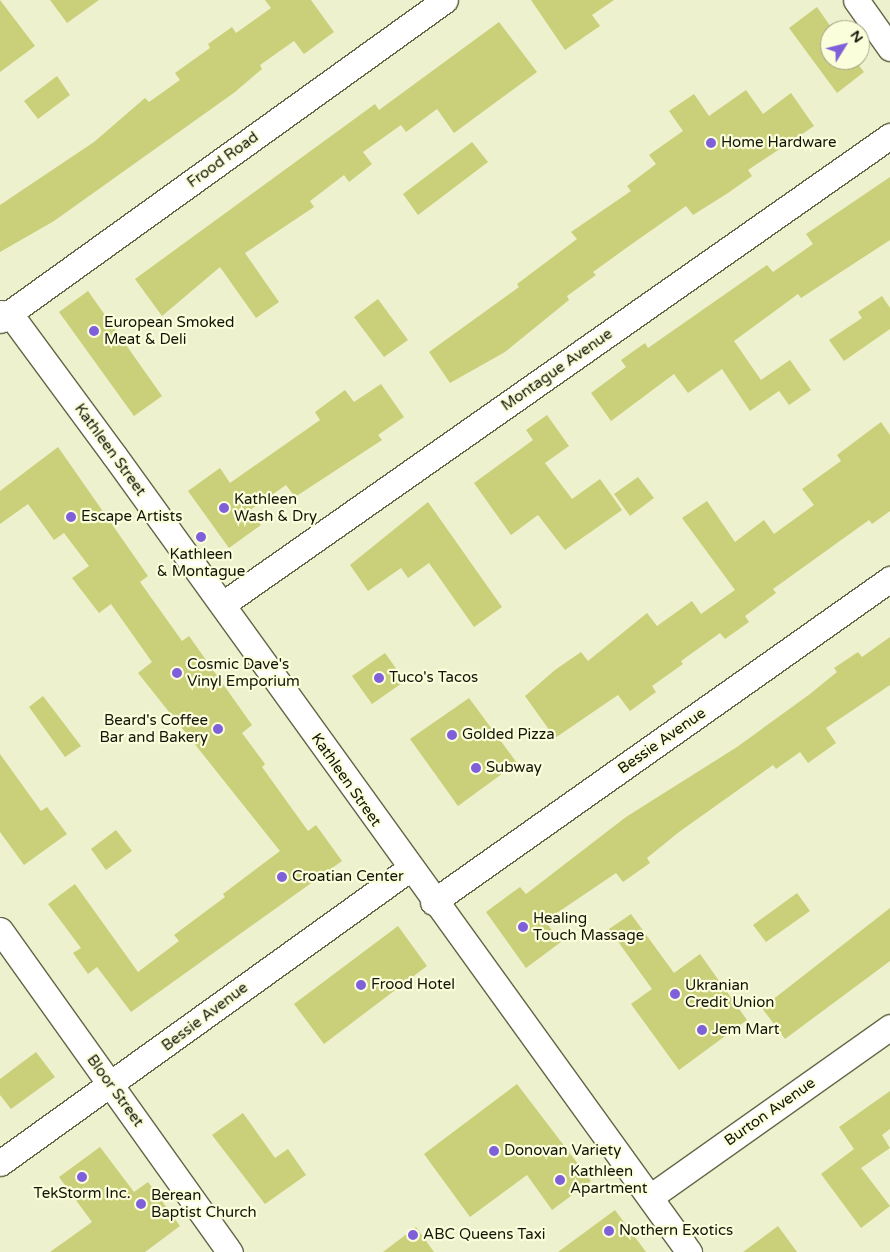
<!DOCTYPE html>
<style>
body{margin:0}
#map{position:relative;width:890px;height:1252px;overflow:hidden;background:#eef1cd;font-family:"Varela Round",sans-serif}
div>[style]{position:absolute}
.building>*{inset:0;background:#cacf79}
.roads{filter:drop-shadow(1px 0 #646647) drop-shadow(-1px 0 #646647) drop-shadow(0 1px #646647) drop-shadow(0 -1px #646647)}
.minor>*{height:25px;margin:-12.5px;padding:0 12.5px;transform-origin:12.5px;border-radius:12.5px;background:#fff}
.dots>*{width:14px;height:14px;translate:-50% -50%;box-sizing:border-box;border:2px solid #fbfeda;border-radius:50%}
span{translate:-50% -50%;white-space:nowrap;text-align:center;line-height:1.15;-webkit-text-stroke:4.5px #fbfeda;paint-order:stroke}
.poi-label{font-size:15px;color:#141408}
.left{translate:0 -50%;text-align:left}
.right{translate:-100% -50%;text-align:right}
.street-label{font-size:15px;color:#141408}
.north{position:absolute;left:820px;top:20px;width:50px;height:50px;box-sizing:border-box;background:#fbfeda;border:1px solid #9fa086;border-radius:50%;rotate:54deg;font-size:14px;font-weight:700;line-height:20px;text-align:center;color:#141408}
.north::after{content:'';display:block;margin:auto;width:18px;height:22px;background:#7f60da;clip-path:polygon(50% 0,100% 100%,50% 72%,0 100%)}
</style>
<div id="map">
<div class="building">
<div style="clip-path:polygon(0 0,35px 46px,0 72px)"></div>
<div style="clip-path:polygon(50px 0,99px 0,67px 23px)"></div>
<div style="clip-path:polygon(265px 0,311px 0,334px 32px,304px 54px,294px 41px,260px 65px,262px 69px,235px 92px,54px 221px,0 252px,0 205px,94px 142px,145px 98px,149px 102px,180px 80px,175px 73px,210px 48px,208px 44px,232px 27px,236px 33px,271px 8px)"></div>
<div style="clip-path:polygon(531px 0,614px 0,592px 15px,600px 26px,565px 50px)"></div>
<div style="clip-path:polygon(817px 7px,833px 30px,830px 60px,855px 60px,864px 72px,837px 93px,789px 28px)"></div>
<div style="clip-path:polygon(499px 22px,537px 72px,454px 133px,437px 109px,406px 132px,401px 125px,363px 152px,372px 164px,349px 182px,344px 175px,310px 201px,314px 207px,245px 253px,279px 302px,256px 318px,220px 267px,162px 316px,135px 279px,375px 104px,379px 110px)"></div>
<div style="clip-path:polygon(57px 76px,70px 95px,38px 119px,24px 101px)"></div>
<div style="clip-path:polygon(746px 90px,763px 114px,791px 93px,814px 126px,748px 170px,752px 176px,728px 193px,693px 215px,686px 206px,629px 246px,593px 272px,596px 275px,567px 296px,569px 300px,505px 352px,450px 383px,429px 352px,519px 287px,517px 284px,577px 239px,571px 232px,631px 191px,627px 186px,656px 164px,649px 155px,683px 131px,669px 111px,694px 94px,709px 116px)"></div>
<div style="clip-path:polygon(472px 142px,488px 162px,418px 215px,403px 194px)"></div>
<div style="clip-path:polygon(890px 177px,890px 240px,801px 298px,798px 294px,734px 341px,761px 380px,790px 360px,811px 390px,789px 405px,779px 391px,750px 411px,722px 369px,688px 393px,674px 374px,611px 421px,591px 393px,626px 367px,621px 360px,645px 343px,648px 348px,767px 265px,773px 272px,813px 244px,806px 234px)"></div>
<div style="clip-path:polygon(88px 291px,162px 396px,134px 416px,59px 312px)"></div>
<div style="clip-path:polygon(882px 296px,890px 308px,890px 329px,844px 361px,829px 340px,862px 318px,858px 312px)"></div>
<div style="clip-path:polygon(378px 299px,408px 340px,384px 357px,354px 317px)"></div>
<div style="clip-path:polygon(381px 384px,404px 417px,378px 435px,382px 440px,295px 497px,286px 485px,250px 510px,261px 525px,229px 548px,188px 491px,220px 468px,230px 483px,320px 420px,315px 412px,345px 390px,354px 402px)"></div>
<div style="clip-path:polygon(547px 415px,569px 446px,545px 463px,572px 499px,600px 479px,622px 510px,565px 550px,538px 515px,511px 535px,474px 483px,533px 440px,526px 430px)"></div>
<div style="clip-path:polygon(881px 422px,890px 435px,890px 511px,872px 524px,869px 520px,773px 589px,776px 593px,745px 616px,749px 622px,725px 639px,720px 633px,681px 661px,683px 664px,652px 686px,656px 692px,630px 711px,618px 695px,555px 738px,525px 696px,555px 670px,581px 652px,588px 661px,647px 613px,657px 626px,692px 601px,701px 614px,735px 590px,682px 518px,707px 501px,735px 542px,764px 520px,774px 534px,814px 505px,802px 489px,841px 461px,837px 455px)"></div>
<div style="clip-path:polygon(58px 447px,148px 576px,140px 582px,182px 641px,189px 636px,252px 725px,242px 733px,265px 764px,262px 767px,308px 831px,316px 825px,342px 861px,131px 1012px,97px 967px,88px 974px,73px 953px,81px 948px,48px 904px,75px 884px,138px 972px,179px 941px,174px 935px,225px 897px,223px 894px,280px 851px,138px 673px,152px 662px,111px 604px,99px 613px,72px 578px,89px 566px,64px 533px,54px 540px,28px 504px,0 524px,0 491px)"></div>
<div style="clip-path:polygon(638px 477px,654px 498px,630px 516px,614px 494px)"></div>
<div style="clip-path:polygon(428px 502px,502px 607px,474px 627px,429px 563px,408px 578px,401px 568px,368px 591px,350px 565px)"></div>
<div style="clip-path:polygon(890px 637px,890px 685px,826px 728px,836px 743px,808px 763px,800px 752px,776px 769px,773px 765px,679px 832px,647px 858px,650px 863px,623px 882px,616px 873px,545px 921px,561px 942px,526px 968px,486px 912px,520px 887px,526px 894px,626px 817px,737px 747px,810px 694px,837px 672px,834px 668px,858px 652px,862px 657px)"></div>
<div style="clip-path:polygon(385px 653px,405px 681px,372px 704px,352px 676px)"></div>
<div style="clip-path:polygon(43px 696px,81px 746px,65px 757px,29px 707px)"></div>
<div style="clip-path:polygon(469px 698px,517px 763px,458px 806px,410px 739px)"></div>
<div style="clip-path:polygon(0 754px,41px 811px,47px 807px,67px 834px,24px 865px,0 832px)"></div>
<div style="clip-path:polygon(116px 830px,132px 851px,106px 870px,91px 849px)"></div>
<div style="clip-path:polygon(797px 893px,810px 911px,766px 942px,753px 925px)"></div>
<div style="clip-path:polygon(890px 908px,890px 961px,785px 1039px,762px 1008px)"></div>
<div style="clip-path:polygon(631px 914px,674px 973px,700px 954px,747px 1020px,679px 1070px,631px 1004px,652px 989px,609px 929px)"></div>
<div style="clip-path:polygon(398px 926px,427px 966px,324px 1044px,294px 1004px)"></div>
<div style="clip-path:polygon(36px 1052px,55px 1077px,11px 1109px,0 1095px,0 1079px)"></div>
<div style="clip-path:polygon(517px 1084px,591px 1181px,552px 1210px,527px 1175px,470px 1217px,424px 1154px)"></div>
<div style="clip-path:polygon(890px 1091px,890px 1129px,882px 1135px,890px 1148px,861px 1168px,890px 1206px,861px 1228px,821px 1174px,854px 1149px,839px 1127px)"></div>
<div style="clip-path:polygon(243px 1113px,275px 1158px,288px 1149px,306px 1175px,265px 1204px,212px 1135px)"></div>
<div style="clip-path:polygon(100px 1147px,134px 1192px,148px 1182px,180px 1226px,145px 1252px,50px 1252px,92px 1222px,59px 1177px)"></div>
<div style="clip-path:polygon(615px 1210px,646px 1252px,558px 1252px)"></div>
<div style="clip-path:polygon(778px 1226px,797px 1252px,743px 1252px)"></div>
<div style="clip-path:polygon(416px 1227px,434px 1252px,383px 1252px)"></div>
</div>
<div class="roads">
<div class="minor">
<div style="left:856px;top:0;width:59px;rotate:54.7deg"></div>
<div style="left:0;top:313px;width:10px;rotate:6deg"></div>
<div style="left:10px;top:314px;width:175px;rotate:53.6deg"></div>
<div style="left:114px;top:455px;width:983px;rotate:54.19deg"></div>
<div style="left:0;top:320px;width:548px;rotate:-35.72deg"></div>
<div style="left:223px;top:604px;width:815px;rotate:-35.06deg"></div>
<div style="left:433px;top:902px;width:560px;rotate:-35.25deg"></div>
<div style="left:0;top:930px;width:396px;rotate:54.5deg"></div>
<div style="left:0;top:1163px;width:504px;rotate:-35.71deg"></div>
<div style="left:650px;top:1197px;width:294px;rotate:-35.3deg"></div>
</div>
</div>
<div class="dots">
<div style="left:711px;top:143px;background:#7f60da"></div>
<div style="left:94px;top:331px;background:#7f60da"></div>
<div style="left:224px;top:508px;background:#7f60da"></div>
<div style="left:71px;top:517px;background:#7f60da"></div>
<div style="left:201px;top:537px;background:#7f60da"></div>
<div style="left:177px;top:673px;background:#7f60da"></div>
<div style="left:379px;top:678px;background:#7f60da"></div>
<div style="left:218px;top:729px;background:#7f60da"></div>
<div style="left:452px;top:735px;background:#7f60da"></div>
<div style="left:476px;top:768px;background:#7f60da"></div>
<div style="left:282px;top:877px;background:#7f60da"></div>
<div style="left:523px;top:927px;background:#7f60da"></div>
<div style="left:361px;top:985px;background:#7f60da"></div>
<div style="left:675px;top:994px;background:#7f60da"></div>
<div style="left:702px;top:1030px;background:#7f60da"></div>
<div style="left:494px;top:1151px;background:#7f60da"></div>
<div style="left:82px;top:1177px;background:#7f60da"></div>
<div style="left:560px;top:1180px;background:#7f60da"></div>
<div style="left:141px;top:1204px;background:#7f60da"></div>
<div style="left:609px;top:1231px;background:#7f60da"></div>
<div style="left:413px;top:1235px;background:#7f60da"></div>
</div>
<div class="poi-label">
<span class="left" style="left:721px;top:143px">Home Hardware</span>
<span class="left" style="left:104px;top:331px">European Smoked<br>Meat &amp; Deli</span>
<span class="left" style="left:234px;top:508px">Kathleen<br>Wash &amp; Dry</span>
<span class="left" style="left:81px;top:517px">Escape Artists</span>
<span style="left:201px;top:563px">Kathleen<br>&amp; Montague</span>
<span class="left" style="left:187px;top:673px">Cosmic Dave's<br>Vinyl Emporium</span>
<span class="left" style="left:389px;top:678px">Tuco's Tacos</span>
<span class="right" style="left:208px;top:729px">Beard's Coffee<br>Bar and Bakery</span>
<span class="left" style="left:462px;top:735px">Golded Pizza</span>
<span class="left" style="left:486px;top:768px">Subway</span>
<span class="left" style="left:292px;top:877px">Croatian Center</span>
<span class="left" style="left:533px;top:927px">Healing<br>Touch Massage</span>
<span class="left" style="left:371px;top:985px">Frood Hotel</span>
<span class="left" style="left:685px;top:994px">Ukranian<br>Credit Union</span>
<span class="left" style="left:712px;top:1030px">Jem Mart</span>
<span class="left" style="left:504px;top:1151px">Donovan Variety</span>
<span class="left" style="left:570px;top:1180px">Kathleen<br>Apartment</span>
<span style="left:82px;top:1194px">TekStorm Inc.</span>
<span class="left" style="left:151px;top:1204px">Berean<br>Baptist Church</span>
<span class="left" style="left:619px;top:1231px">Nothern Exotics</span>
<span class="left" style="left:423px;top:1235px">ABC Queens Taxi</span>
</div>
<div class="street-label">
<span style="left:223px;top:160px;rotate:-36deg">Frood Road</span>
<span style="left:557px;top:370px;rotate:-35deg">Montague Avenue</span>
<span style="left:110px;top:450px;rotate:54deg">Kathleen Street</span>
<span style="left:662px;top:741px;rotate:-35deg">Bessie Avenue</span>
<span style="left:346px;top:780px;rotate:55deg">Kathleen Street</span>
<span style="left:205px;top:1017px;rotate:-37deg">Bessie Avenue</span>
<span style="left:115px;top:1091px;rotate:54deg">Bloor Street</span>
<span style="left:770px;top:1112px;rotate:-35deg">Burton Avenue</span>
</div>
<div class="north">N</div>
</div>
